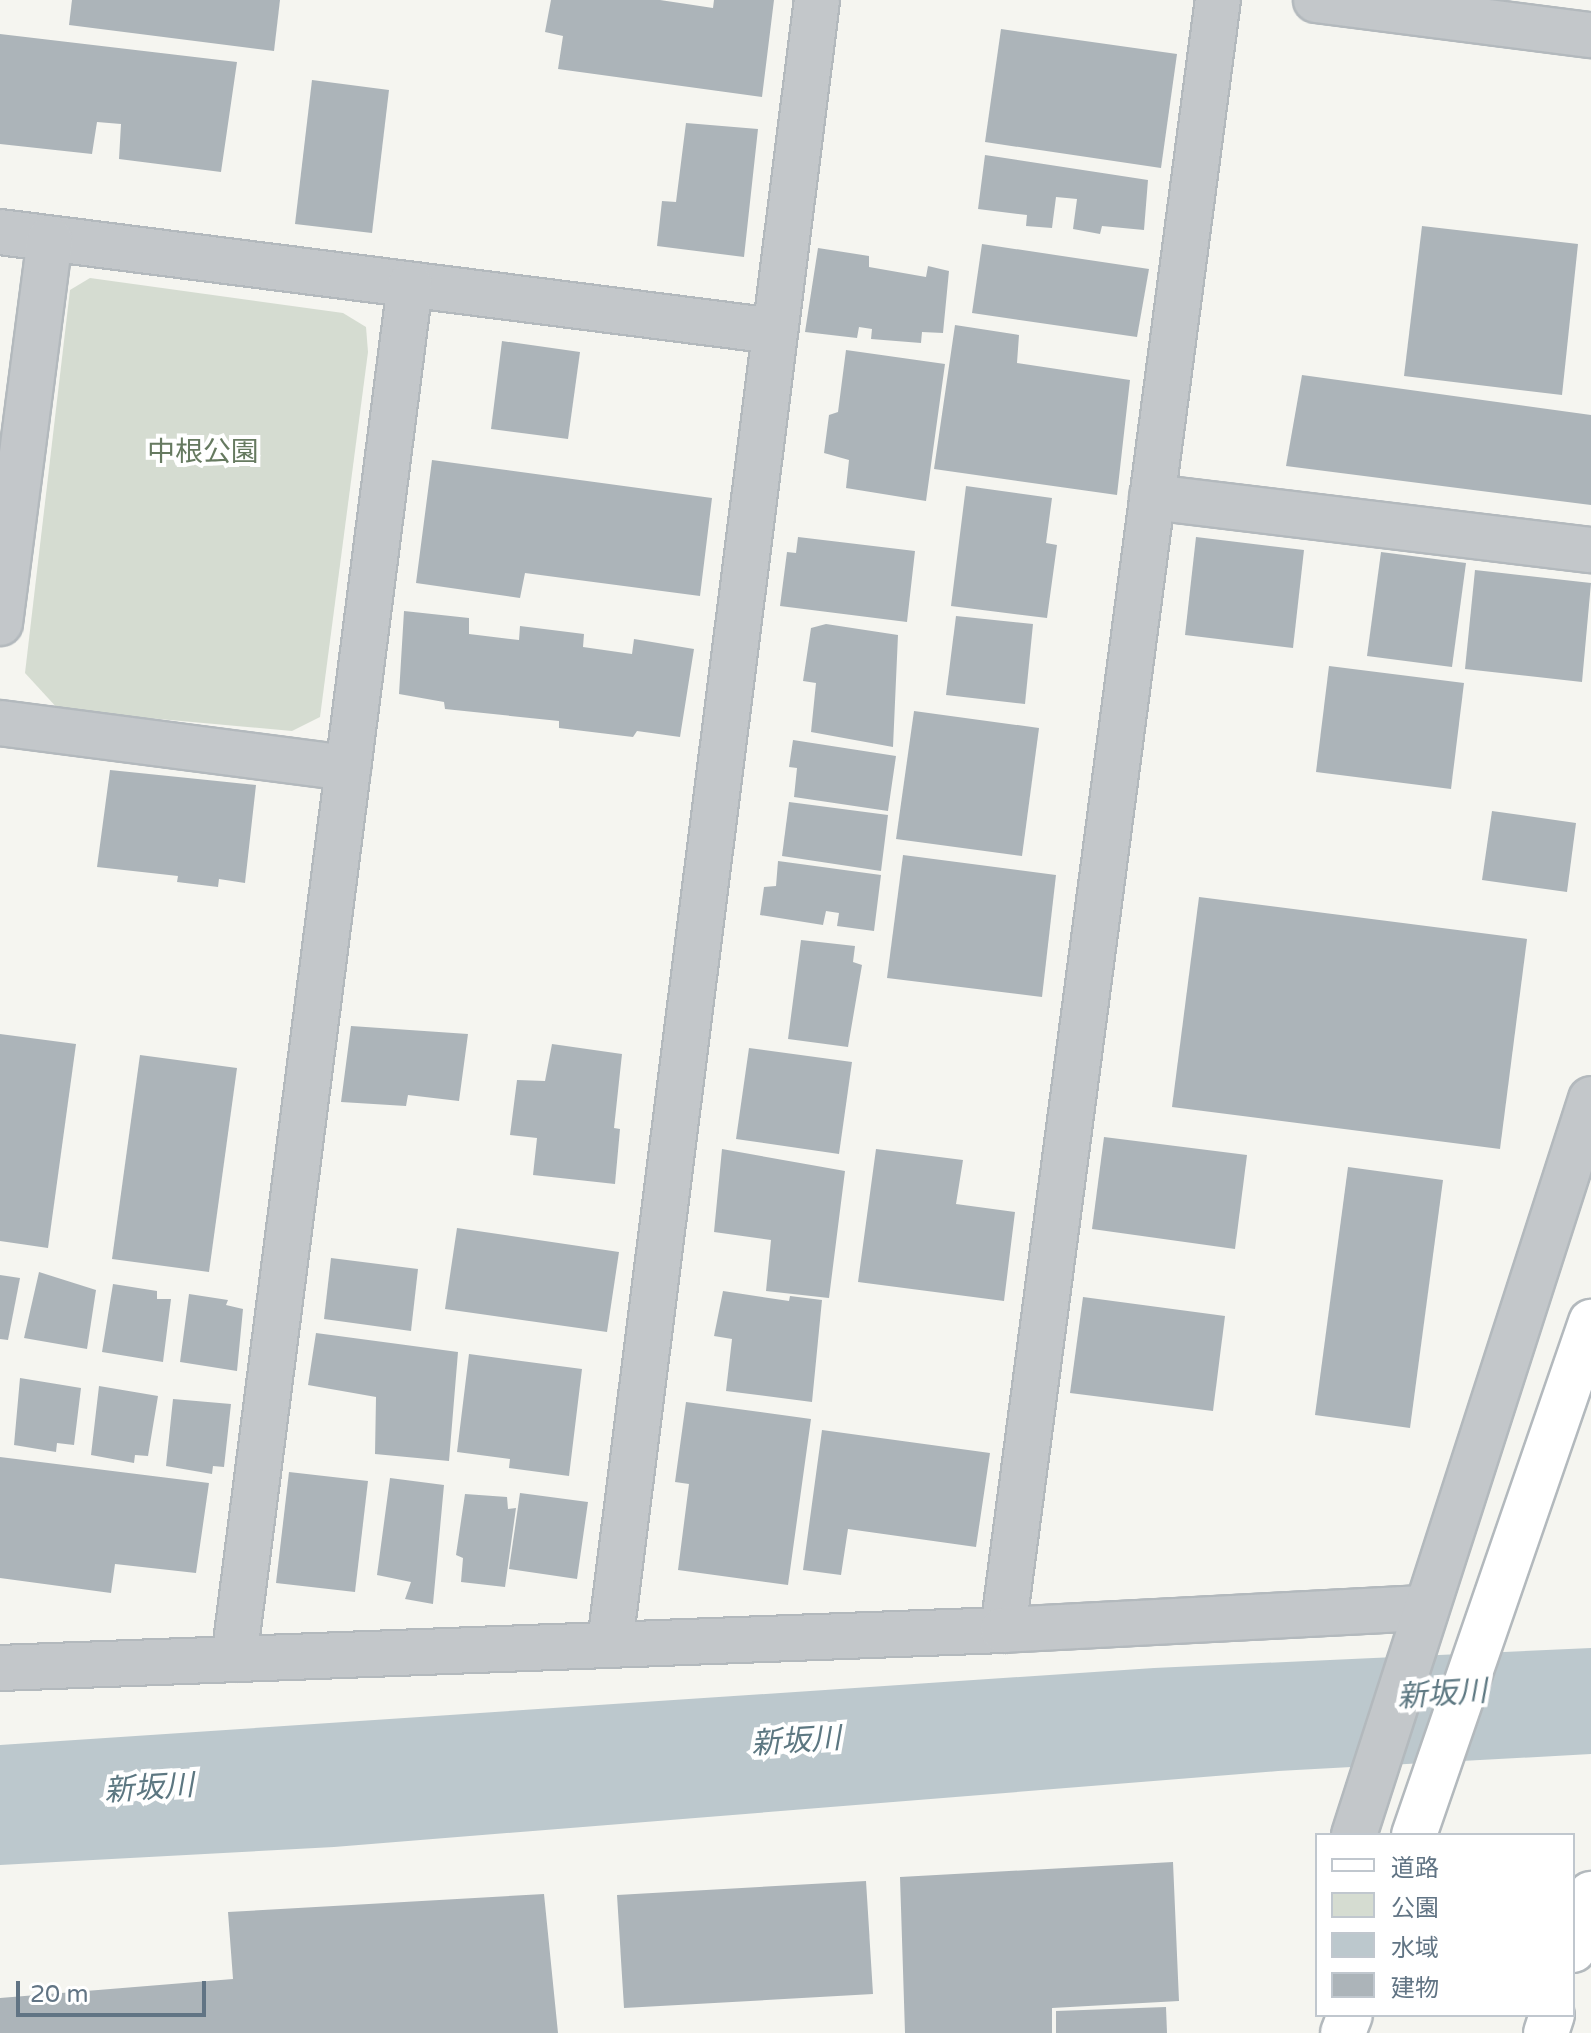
<!DOCTYPE html>
<meta charset="utf-8">
<style>
body{margin:0}
#map{position:relative;width:1591px;height:2033px;overflow:hidden;background:#f5f5f0;font-family:"Varela Round","Noto Sans JP",sans-serif}
div>[style]{position:absolute}
.green>*{inset:0;background:#d5dcd1}
.water>*{inset:0;background:#bcc8cd}
.building>*{inset:0;background:#acb4b9}
.roads{filter:drop-shadow(2px 0 #b3b9bd) drop-shadow(-2px 0 #b3b9bd) drop-shadow(0 2px #b3b9bd) drop-shadow(0 -2px #b3b9bd)}
.street>*{height:44px;margin:-22px;padding:0 22px;transform-origin:22px;border-radius:22px;background:#c3c7ca}
.secondary>*{height:44px;margin:-22px;padding:0 22px;transform-origin:22px;border-radius:22px;background:#fff}
span{translate:-50% -50%;white-space:nowrap;text-align:center;line-height:1.15;-webkit-text-stroke:8px #fff;paint-order:stroke}
.park-label{font-size:28px;color:#667a60}
.water-label{font-size:30px;color:#5c7781;font-style:italic}
.legend{position:absolute;left:1315px;top:1833px;width:260px;height:184px;box-sizing:border-box;background:#fff;border:2px solid #c0c7ce;margin:0;padding:10px 14px;list-style:none;font-size:24px;color:#617484}
.legend li{display:flex;align-items:center;gap:16px;height:40px}
.legend b{width:40px;border:2px solid #c0c7ce}
.scale{position:absolute;left:16px;top:1981px;width:190px;height:36px;box-sizing:border-box;border:4px solid #617484;border-top:0;padding-left:10px;font-size:24px;line-height:28px;white-space:nowrap;color:#617484;-webkit-text-stroke:6px #fff;paint-order:stroke}
</style>
<div id="map">
<div class="green">
<div style="clip-path:polygon(90px 278px,343px 313px,366px 327px,368px 352px,320px 717px,292px 731px,59px 710px,25px 673px,70px 290px)"></div>
</div>
<div class="water">
<div style="clip-path:polygon(1591px 1648px,1591px 1754px,1278px 1771px,334px 1847px,0 1865px,0 1745px,1154px 1668px)"></div>
</div>
<div class="building">
<div style="clip-path:polygon(72px 0,280px 0,274px 51px,69px 25px)"></div>
<div style="clip-path:polygon(551px 0,660px 0,713px 8px,714px 0,774px 0,762px 97px,558px 69px,563px 36px,545px 32px)"></div>
<div style="clip-path:polygon(1001px 29px,1177px 54px,1161px 168px,985px 142px)"></div>
<div style="clip-path:polygon(0 34px,237px 62px,221px 172px,119px 159px,121px 124px,97px 122px,92px 154px,0 144px)"></div>
<div style="clip-path:polygon(312px 80px,389px 90px,372px 233px,295px 224px)"></div>
<div style="clip-path:polygon(686px 123px,758px 129px,744px 257px,657px 246px,662px 201px,676px 202px)"></div>
<div style="clip-path:polygon(985px 155px,1148px 180px,1144px 230px,1102px 226px,1100px 234px,1073px 229px,1077px 199px,1056px 197px,1052px 228px,1026px 226px,1027px 215px,978px 209px)"></div>
<div style="clip-path:polygon(1422px 226px,1578px 244px,1562px 395px,1404px 376px)"></div>
<div style="clip-path:polygon(982px 244px,1149px 269px,1137px 337px,972px 313px)"></div>
<div style="clip-path:polygon(818px 248px,869px 256px,869px 267px,926px 277px,928px 266px,949px 271px,943px 333px,922px 332px,921px 343px,871px 339px,872px 329px,859px 327px,857px 338px,805px 332px)"></div>
<div style="clip-path:polygon(955px 325px,1019px 335px,1017px 363px,1130px 380px,1117px 495px,934px 469px)"></div>
<div style="clip-path:polygon(502px 341px,580px 352px,568px 439px,491px 429px)"></div>
<div style="clip-path:polygon(846px 350px,945px 364px,926px 501px,846px 488px,849px 460px,824px 453px,829px 415px,838px 412px)"></div>
<div style="clip-path:polygon(1302px 375px,1591px 415px,1591px 505px,1286px 466px)"></div>
<div style="clip-path:polygon(432px 460px,712px 498px,700px 596px,525px 573px,520px 598px,416px 583px)"></div>
<div style="clip-path:polygon(966px 486px,1052px 498px,1046px 543px,1057px 545px,1047px 618px,951px 606px)"></div>
<div style="clip-path:polygon(798px 537px,915px 551px,907px 622px,780px 606px,787px 552px,796px 553px)"></div>
<div style="clip-path:polygon(1196px 537px,1304px 550px,1293px 648px,1185px 635px)"></div>
<div style="clip-path:polygon(1381px 552px,1466px 563px,1452px 667px,1367px 656px)"></div>
<div style="clip-path:polygon(1475px 570px,1591px 583px,1582px 682px,1465px 669px)"></div>
<div style="clip-path:polygon(404px 611px,469px 618px,469px 634px,519px 640px,520px 626px,584px 634px,583px 647px,632px 654px,634px 639px,694px 649px,680px 737px,637px 731px,633px 737px,559px 728px,559px 721px,445px 709px,444px 702px,399px 694px)"></div>
<div style="clip-path:polygon(956px 616px,1033px 624px,1025px 704px,946px 695px)"></div>
<div style="clip-path:polygon(826px 624px,898px 635px,893px 747px,811px 732px,816px 683px,803px 681px,811px 628px)"></div>
<div style="clip-path:polygon(1329px 666px,1464px 683px,1451px 789px,1316px 772px)"></div>
<div style="clip-path:polygon(914px 711px,1039px 728px,1022px 856px,896px 839px)"></div>
<div style="clip-path:polygon(793px 740px,896px 756px,888px 811px,794px 797px,797px 768px,789px 767px)"></div>
<div style="clip-path:polygon(110px 770px,256px 785px,245px 883px,219px 879px,218px 887px,177px 882px,178px 876px,97px 867px)"></div>
<div style="clip-path:polygon(789px 802px,888px 815px,881px 871px,782px 856px)"></div>
<div style="clip-path:polygon(1492px 811px,1576px 823px,1567px 892px,1482px 880px)"></div>
<div style="clip-path:polygon(903px 855px,1056px 875px,1042px 997px,887px 978px)"></div>
<div style="clip-path:polygon(778px 861px,881px 875px,874px 931px,837px 926px,839px 913px,826px 911px,823px 925px,760px 915px,764px 887px,776px 886px)"></div>
<div style="clip-path:polygon(1199px 897px,1527px 939px,1500px 1149px,1172px 1107px)"></div>
<div style="clip-path:polygon(801px 940px,855px 946px,853px 962px,862px 965px,848px 1047px,788px 1039px)"></div>
<div style="clip-path:polygon(351px 1026px,468px 1034px,459px 1101px,408px 1095px,406px 1106px,341px 1102px)"></div>
<div style="clip-path:polygon(0 1034px,76px 1044px,48px 1248px,0 1241px)"></div>
<div style="clip-path:polygon(552px 1044px,622px 1054px,614px 1128px,620px 1129px,615px 1184px,533px 1175px,537px 1138px,510px 1135px,517px 1080px,545px 1081px)"></div>
<div style="clip-path:polygon(749px 1048px,852px 1062px,839px 1154px,736px 1139px)"></div>
<div style="clip-path:polygon(140px 1055px,237px 1068px,209px 1272px,112px 1259px)"></div>
<div style="clip-path:polygon(1104px 1137px,1247px 1155px,1235px 1249px,1092px 1229px)"></div>
<div style="clip-path:polygon(722px 1149px,845px 1171px,829px 1298px,766px 1291px,771px 1240px,714px 1232px)"></div>
<div style="clip-path:polygon(876px 1149px,963px 1160px,956px 1204px,1015px 1212px,1004px 1301px,858px 1282px)"></div>
<div style="clip-path:polygon(1348px 1167px,1443px 1180px,1410px 1428px,1315px 1415px)"></div>
<div style="clip-path:polygon(457px 1228px,619px 1252px,607px 1332px,445px 1309px)"></div>
<div style="clip-path:polygon(331px 1258px,418px 1269px,411px 1331px,324px 1319px)"></div>
<div style="clip-path:polygon(39px 1272px,96px 1290px,87px 1349px,24px 1338px)"></div>
<div style="clip-path:polygon(0 1275px,20px 1278px,8px 1340px,0 1339px)"></div>
<div style="clip-path:polygon(113px 1284px,157px 1291px,157px 1299px,171px 1299px,163px 1362px,102px 1352px)"></div>
<div style="clip-path:polygon(723px 1291px,789px 1301px,790px 1296px,822px 1300px,812px 1402px,726px 1391px,732px 1339px,714px 1336px)"></div>
<div style="clip-path:polygon(189px 1294px,228px 1300px,226px 1305px,243px 1309px,237px 1371px,180px 1362px)"></div>
<div style="clip-path:polygon(1083px 1297px,1225px 1316px,1213px 1411px,1070px 1393px)"></div>
<div style="clip-path:polygon(316px 1333px,458px 1352px,449px 1461px,375px 1454px,376px 1397px,308px 1385px)"></div>
<div style="clip-path:polygon(469px 1354px,582px 1369px,569px 1476px,509px 1468px,510px 1459px,457px 1452px)"></div>
<div style="clip-path:polygon(20px 1378px,81px 1388px,74px 1445px,57px 1443px,56px 1452px,14px 1445px)"></div>
<div style="clip-path:polygon(99px 1386px,158px 1396px,148px 1456px,135px 1455px,134px 1463px,91px 1455px)"></div>
<div style="clip-path:polygon(173px 1399px,231px 1404px,224px 1467px,213px 1466px,212px 1474px,166px 1466px)"></div>
<div style="clip-path:polygon(686px 1402px,811px 1419px,788px 1585px,678px 1570px,689px 1484px,675px 1482px)"></div>
<div style="clip-path:polygon(822px 1430px,990px 1453px,976px 1547px,848px 1529px,841px 1575px,803px 1570px)"></div>
<div style="clip-path:polygon(0 1457px,209px 1483px,196px 1573px,115px 1564px,111px 1593px,0 1578px)"></div>
<div style="clip-path:polygon(289px 1472px,368px 1481px,355px 1592px,276px 1583px)"></div>
<div style="clip-path:polygon(390px 1478px,444px 1485px,433px 1604px,405px 1599px,411px 1582px,377px 1575px)"></div>
<div style="clip-path:polygon(520px 1493px,588px 1502px,577px 1579px,509px 1569px)"></div>
<div style="clip-path:polygon(465px 1494px,507px 1497px,508px 1509px,516px 1508px,505px 1587px,461px 1582px,463px 1558px,456px 1555px)"></div>
<div style="clip-path:polygon(1173px 1862px,1179px 2001px,1052px 2008px,1052px 2033px,905px 2033px,900px 1877px)"></div>
<div style="clip-path:polygon(866px 1881px,873px 1994px,624px 2008px,617px 1895px)"></div>
<div style="clip-path:polygon(544px 1894px,558px 2033px,0 2033px,0 1998px,233px 1979px,228px 1912px)"></div>
<div style="clip-path:polygon(1166px 2007px,1167px 2033px,1056px 2033px,1056px 2011px)"></div>
</div>
<div class="roads">
<div class="street">
<div style="left:1316px;top:0;width:277px;rotate:7.3deg"></div>
<div style="left:0;top:232px;width:780px;rotate:7.29deg"></div>
<div style="left:1152px;top:497px;width:442px;rotate:6.9deg"></div>
<div style="left:0;top:623px;width:387px;rotate:-82.6deg"></div>
<div style="left:0;top:723px;width:351px;rotate:7.4deg"></div>
<div style="left:1003px;top:1630px;width:1644px;rotate:-82.49deg"></div>
<div style="left:610px;top:1643px;width:1656px;rotate:-82.82deg"></div>
<div style="left:234px;top:1659px;width:1385px;rotate:-82.7deg"></div>
<div style="left:0;top:1668px;width:1004px;rotate:-2.17deg"></div>
<div style="left:1003px;top:1630px;width:422px;rotate:-3deg"></div>
<div style="left:1354px;top:1835px;width:773px;rotate:-72.15deg"></div>
</div>
<div class="secondary">
<div style="left:1414px;top:1835px;width:543px;rotate:-70.96deg"></div>
<div style="left:1573px;top:1950px;width:59px;rotate:-72.2deg"></div>
<div style="left:1343px;top:2033px;width:19px;rotate:-69deg"></div>
<div style="left:1546px;top:2033px;width:19px;rotate:-72deg"></div>
</div>
</div>
<div class="park-label">
<span style="left:203px;top:452px">中根公園</span>
</div>
<div class="water-label">
<span style="left:1442px;top:1695px;rotate:-4deg">新坂川</span>
<span style="left:796px;top:1742px;rotate:-4deg">新坂川</span>
<span style="left:149px;top:1789px;rotate:-4deg">新坂川</span>
</div>
<ul class="legend">
<li><b style="height:10px;background:#fff"></b>道路</li>
<li><b style="height:22px;background:#d5dcd1"></b>公園</li>
<li><b style="height:22px;background:#bcc8cd"></b>水域</li>
<li><b style="height:22px;background:#acb4b9"></b>建物</li>
</ul>
<div class="scale">20 m</div>
</div>
